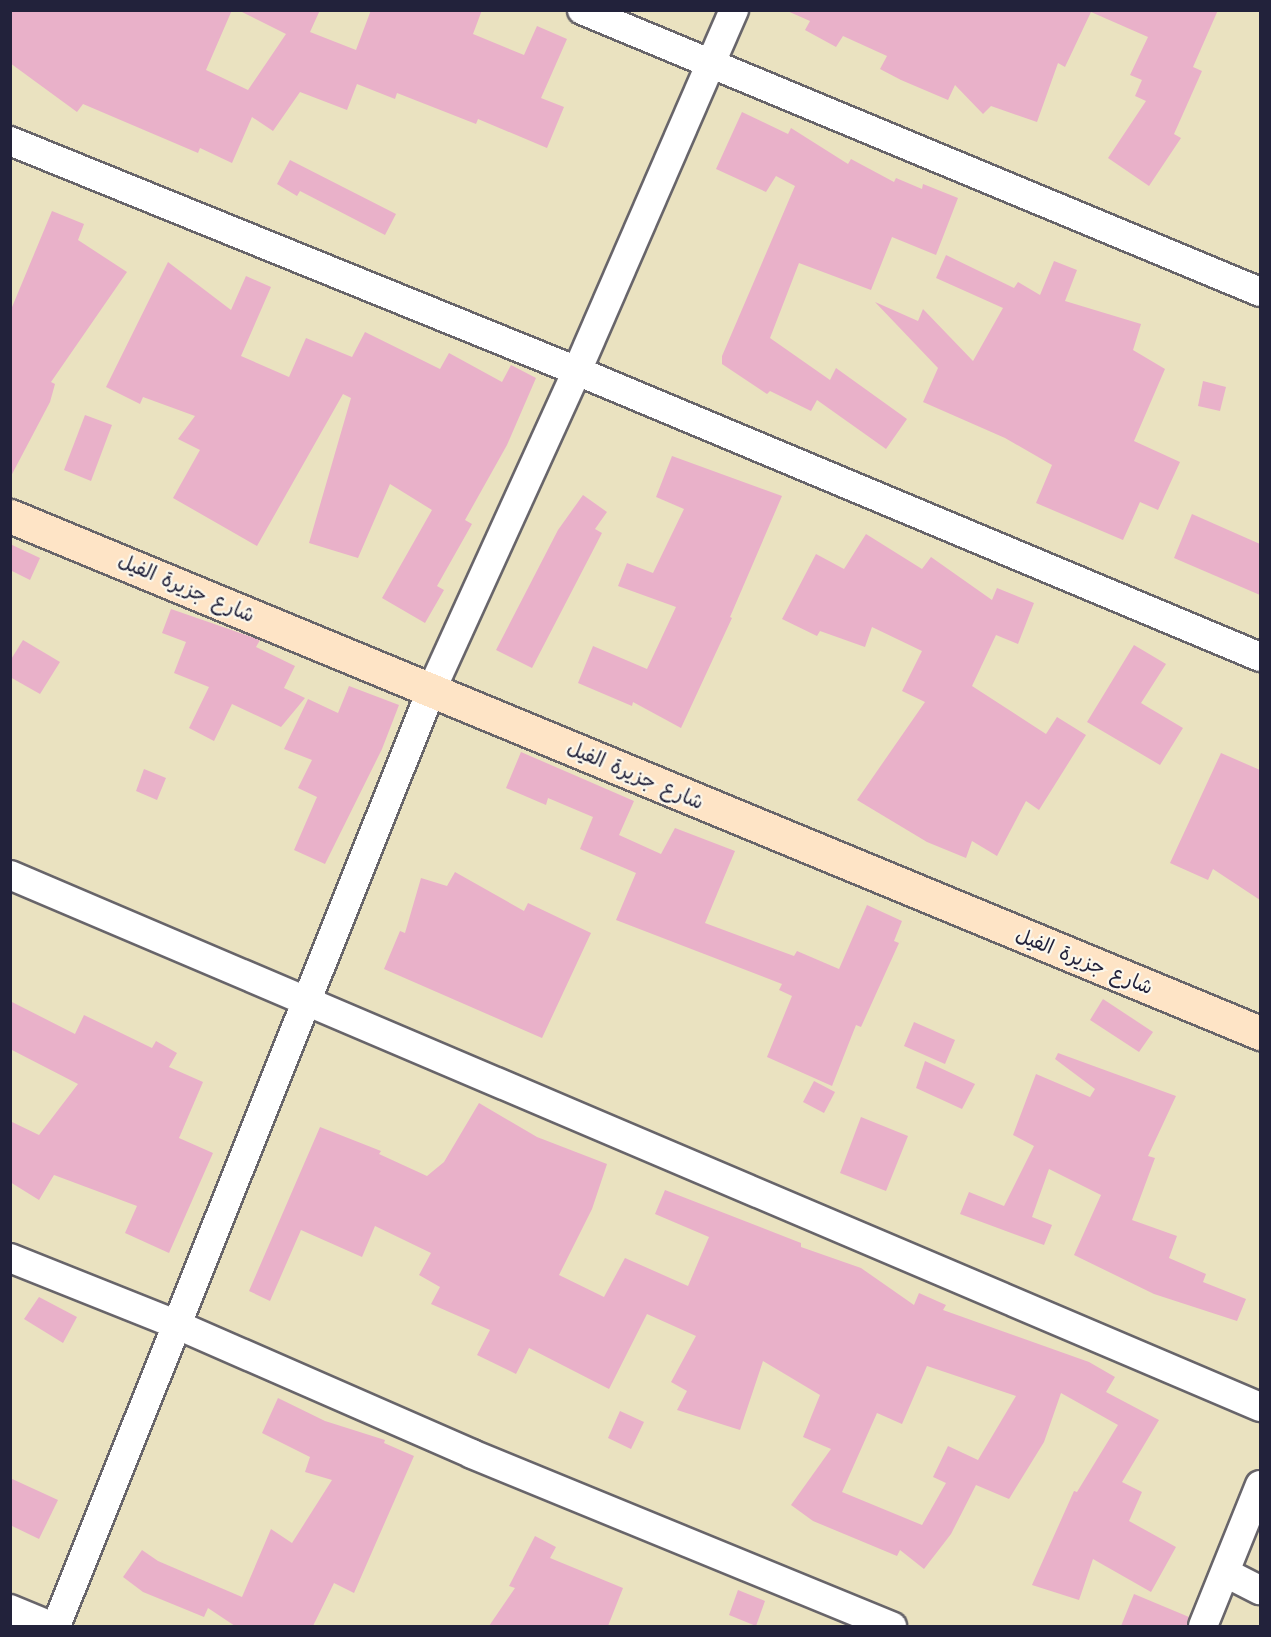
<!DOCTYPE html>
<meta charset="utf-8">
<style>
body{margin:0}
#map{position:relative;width:1271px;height:1637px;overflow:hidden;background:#eae2c0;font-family:"Architects Daughter","Playpen Sans Arabic",sans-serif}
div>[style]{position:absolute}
.building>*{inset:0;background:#e9b1c9}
.roads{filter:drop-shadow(2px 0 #68656a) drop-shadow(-2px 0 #68656a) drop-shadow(0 2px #68656a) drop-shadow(0 -2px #68656a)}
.street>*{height:28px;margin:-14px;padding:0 14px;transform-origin:14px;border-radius:14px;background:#fff}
.secondary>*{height:33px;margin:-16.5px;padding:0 16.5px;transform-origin:16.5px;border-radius:16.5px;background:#fee4c6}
span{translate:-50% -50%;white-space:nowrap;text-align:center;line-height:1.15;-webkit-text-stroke:4.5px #fbf7ec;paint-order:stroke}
.street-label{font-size:20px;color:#22223b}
.frame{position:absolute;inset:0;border:12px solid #22223b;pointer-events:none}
</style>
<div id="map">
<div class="building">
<div style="clip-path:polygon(10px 10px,232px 10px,206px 70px,248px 90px,286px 34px,238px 10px,320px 10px,310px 32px,356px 50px,371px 10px,482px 10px,473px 34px,524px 55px,537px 26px,567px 39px,541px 98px,564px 107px,547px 148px,478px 119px,476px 124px,397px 93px,395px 99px,357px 84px,347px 110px,300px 92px,273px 131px,252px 117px,232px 163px,200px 148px,198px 153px,83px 104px,77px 112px,10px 63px)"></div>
<div style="clip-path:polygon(785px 10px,1218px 10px,1193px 67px,1202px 71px,1174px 134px,1181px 138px,1149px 186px,1108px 158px,1146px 101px,1135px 96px,1142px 80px,1130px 75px,1148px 37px,1091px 12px,1065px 67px,1058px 63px,1037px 122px,991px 106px,983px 114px,955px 85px,948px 100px,901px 80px,880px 69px,887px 56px,843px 36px,836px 47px,805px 30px,810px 21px)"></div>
<div style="clip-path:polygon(742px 112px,788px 134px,791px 128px,848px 164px,851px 159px,894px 182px,896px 178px,922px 189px,923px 184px,958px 198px,936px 255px,892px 237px,871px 290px,799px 263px,770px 338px,830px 380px,836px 368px,907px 419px,886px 449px,817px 400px,811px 411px,770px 391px,767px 394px,722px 364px,722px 356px,795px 186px,776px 176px,766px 192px,716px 169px)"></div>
<div style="clip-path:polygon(290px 160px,396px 214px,385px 235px,300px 191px,297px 196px,277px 184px)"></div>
<div style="clip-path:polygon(52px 211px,84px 224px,78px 240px,127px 272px,51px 382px,55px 384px,50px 402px,10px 478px,10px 312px)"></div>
<div style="clip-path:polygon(946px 255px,1014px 288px,1018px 282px,1040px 295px,1054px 261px,1077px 270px,1065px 301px,1141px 324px,1133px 350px,1165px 369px,1134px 441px,1180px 462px,1158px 510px,1140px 502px,1123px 540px,1036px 503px,1052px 465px,1005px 438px,923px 402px,938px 368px,875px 302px,918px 321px,923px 309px,973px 361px,1003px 308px,936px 278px)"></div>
<div style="clip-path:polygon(168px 262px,231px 310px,246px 276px,271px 287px,241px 356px,289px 377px,306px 338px,352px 357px,365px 332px,440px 369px,449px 353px,502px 382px,511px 365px,536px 378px,507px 445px,465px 520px,472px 524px,437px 586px,444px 590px,425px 623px,382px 598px,432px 510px,390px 484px,358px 558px,309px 543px,351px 398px,343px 394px,257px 546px,173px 498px,200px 450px,178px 439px,195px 416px,143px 397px,140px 404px,106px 387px)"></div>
<div style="clip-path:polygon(1203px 381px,1226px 387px,1220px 411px,1198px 406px)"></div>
<div style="clip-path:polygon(85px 415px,112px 425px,91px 481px,64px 470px)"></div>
<div style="clip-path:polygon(672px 456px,782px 496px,730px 617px,732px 618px,681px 728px,633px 702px,632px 706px,578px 683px,593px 646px,647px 669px,676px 607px,618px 586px,627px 563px,653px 573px,684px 509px,656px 497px)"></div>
<div style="clip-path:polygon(583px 495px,607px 512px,595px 529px,602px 533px,532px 668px,496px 650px,558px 530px)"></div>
<div style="clip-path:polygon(1192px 514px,1260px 544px,1260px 595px,1174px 558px)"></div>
<div style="clip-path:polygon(866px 534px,922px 569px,931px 557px,992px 600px,997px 588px,1034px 603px,1018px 644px,996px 635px,972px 686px,1046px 734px,1057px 717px,1086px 735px,1039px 810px,1026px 801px,997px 856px,972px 841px,966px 858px,927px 842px,857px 800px,925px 702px,902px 691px,922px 651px,872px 627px,865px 647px,820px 631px,817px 636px,782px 619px,816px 554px,844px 569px)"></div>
<div style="clip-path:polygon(10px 544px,40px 558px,30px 580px,10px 570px)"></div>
<div style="clip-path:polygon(171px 609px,260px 640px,256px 647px,295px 666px,284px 688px,305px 698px,281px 727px,232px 704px,214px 741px,189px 728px,209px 687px,174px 673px,186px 642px,162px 633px)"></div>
<div style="clip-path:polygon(23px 640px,60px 662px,40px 694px,10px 677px,10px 661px)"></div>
<div style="clip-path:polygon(1134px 645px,1166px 664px,1141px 703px,1183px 728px,1160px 765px,1087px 722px)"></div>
<div style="clip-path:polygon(349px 686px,399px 705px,382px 749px,325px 864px,294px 850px,317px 797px,298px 788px,312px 760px,284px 749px,308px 699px,338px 713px)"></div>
<div style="clip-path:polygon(521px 752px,634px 801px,619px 835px,661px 854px,675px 828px,735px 851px,705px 923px,794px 956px,797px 951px,839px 969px,867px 905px,902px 921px,894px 941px,899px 943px,861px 1027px,856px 1025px,832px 1086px,767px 1057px,792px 996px,779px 990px,782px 984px,616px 920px,636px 873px,580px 849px,593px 817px,548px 798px,546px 805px,506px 788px)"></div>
<div style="clip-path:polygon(1221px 753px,1260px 770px,1260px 900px,1213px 869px,1208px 880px,1170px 863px)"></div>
<div style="clip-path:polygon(144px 769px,166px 778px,157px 800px,136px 791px)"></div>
<div style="clip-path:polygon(455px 872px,524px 911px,528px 903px,591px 933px,542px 1038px,384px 969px,400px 931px,405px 933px,421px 878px,447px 886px)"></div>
<div style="clip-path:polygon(1103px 999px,1153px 1032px,1139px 1052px,1090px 1020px)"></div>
<div style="clip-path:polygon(10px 1001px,75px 1034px,84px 1015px,152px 1048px,156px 1041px,177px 1053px,169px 1067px,203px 1082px,179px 1138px,213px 1153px,169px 1253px,125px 1233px,137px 1206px,54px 1175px,39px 1200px,10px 1182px,10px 1121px,39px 1135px,78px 1084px,10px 1049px)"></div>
<div style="clip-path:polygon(914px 1022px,955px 1040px,945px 1064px,904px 1046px)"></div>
<div style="clip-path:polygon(1058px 1053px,1176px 1096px,1148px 1156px,1155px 1158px,1132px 1220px,1177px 1236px,1169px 1258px,1206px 1274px,1203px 1282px,1246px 1299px,1237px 1321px,1154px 1294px,1074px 1255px,1101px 1195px,1049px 1169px,1032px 1217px,1052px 1225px,1044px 1245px,960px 1214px,969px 1192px,1004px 1206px,1034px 1146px,1013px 1135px,1036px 1074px,1090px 1097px,1095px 1089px,1055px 1059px)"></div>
<div style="clip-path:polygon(925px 1061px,975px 1084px,962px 1109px,916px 1088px)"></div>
<div style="clip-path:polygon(814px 1081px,835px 1092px,824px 1113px,803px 1102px)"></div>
<div style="clip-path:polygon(evenodd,479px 1103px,537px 1137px,607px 1164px,592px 1209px,559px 1275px,604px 1297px,625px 1258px,688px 1286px,709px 1237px,655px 1214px,665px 1190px,801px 1243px,801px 1247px,861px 1268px,914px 1305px,919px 1293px,946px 1305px,943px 1310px,1089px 1362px,1115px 1377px,1106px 1392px,1159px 1420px,1122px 1482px,1142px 1492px,1129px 1521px,1176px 1547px,1151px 1592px,1093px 1559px,1079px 1600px,1032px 1585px,1074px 1491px,1077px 1492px,1118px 1425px,1061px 1393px,1044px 1442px,1009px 1499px,976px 1485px,951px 1534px,924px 1569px,900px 1550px,897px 1556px,813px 1521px,791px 1505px,831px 1449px,803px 1437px,820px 1395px,763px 1361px,740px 1430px,677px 1410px,687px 1391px,671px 1382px,696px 1336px,647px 1314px,609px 1389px,529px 1348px,516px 1374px,477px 1355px,490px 1330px,431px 1304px,440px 1287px,419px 1275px,431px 1253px,375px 1226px,362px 1257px,301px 1230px,270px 1301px,249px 1291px,320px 1127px,381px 1151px,379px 1154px,427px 1176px,444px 1162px,479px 1103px,927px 1366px,1016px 1396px,978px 1460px,948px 1446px,933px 1477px,946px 1483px,922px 1525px,842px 1492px,877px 1413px,902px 1424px,927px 1366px)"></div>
<div style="clip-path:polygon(861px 1117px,908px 1136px,886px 1191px,840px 1173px)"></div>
<div style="clip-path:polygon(39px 1297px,77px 1317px,63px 1343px,24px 1319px)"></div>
<div style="clip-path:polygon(278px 1398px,325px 1421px,385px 1440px,384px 1443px,414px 1456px,354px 1593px,334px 1583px,313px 1626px,235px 1626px,208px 1608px,204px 1617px,143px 1592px,123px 1577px,142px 1550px,158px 1561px,242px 1597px,271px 1529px,292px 1543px,332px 1480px,305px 1472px,310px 1457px,262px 1433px)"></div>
<div style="clip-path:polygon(620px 1411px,644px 1422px,631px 1449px,608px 1438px)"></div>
<div style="clip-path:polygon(10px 1478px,58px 1500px,39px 1539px,10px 1525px)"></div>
<div style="clip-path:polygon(535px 1536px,556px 1547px,550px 1558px,623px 1588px,608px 1626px,489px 1626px,515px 1588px,509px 1586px)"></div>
<div style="clip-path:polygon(738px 1590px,765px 1601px,756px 1626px,729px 1615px)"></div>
<div style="clip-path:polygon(1134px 1594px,1189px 1617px,1187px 1626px,1121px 1626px)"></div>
</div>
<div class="roads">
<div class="street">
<div style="left:582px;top:10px;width:734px;rotate:22.58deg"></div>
<div style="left:10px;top:141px;width:612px;rotate:22.08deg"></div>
<div style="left:577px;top:371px;width:740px;rotate:22.72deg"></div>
<div style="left:10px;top:875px;width:1359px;rotate:23.05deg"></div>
<div style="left:10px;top:1258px;width:178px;rotate:21.8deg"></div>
<div style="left:175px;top:1324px;width:324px;rotate:23.6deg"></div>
<div style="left:472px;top:1454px;width:454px;rotate:22.3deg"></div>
<div style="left:1226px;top:1573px;width:38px;rotate:27deg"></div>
<div style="left:10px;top:1609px;width:44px;rotate:22.5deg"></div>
<div style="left:56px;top:1626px;width:1007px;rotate:-68.15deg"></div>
<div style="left:431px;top:691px;width:352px;rotate:-65.5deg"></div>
<div style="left:577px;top:371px;width:394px;rotate:-66.5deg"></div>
<div style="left:1203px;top:1626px;width:152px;rotate:-68deg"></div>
</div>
<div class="secondary">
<div style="left:10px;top:516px;width:1353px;rotate:22.47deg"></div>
</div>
</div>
<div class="street-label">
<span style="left:186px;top:589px;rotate:23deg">شارع جزيرة الفيل</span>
<span style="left:635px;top:776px;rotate:23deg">شارع جزيرة الفيل</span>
<span style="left:1084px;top:962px;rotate:22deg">شارع جزيرة الفيل</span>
</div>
<div class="frame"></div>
</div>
